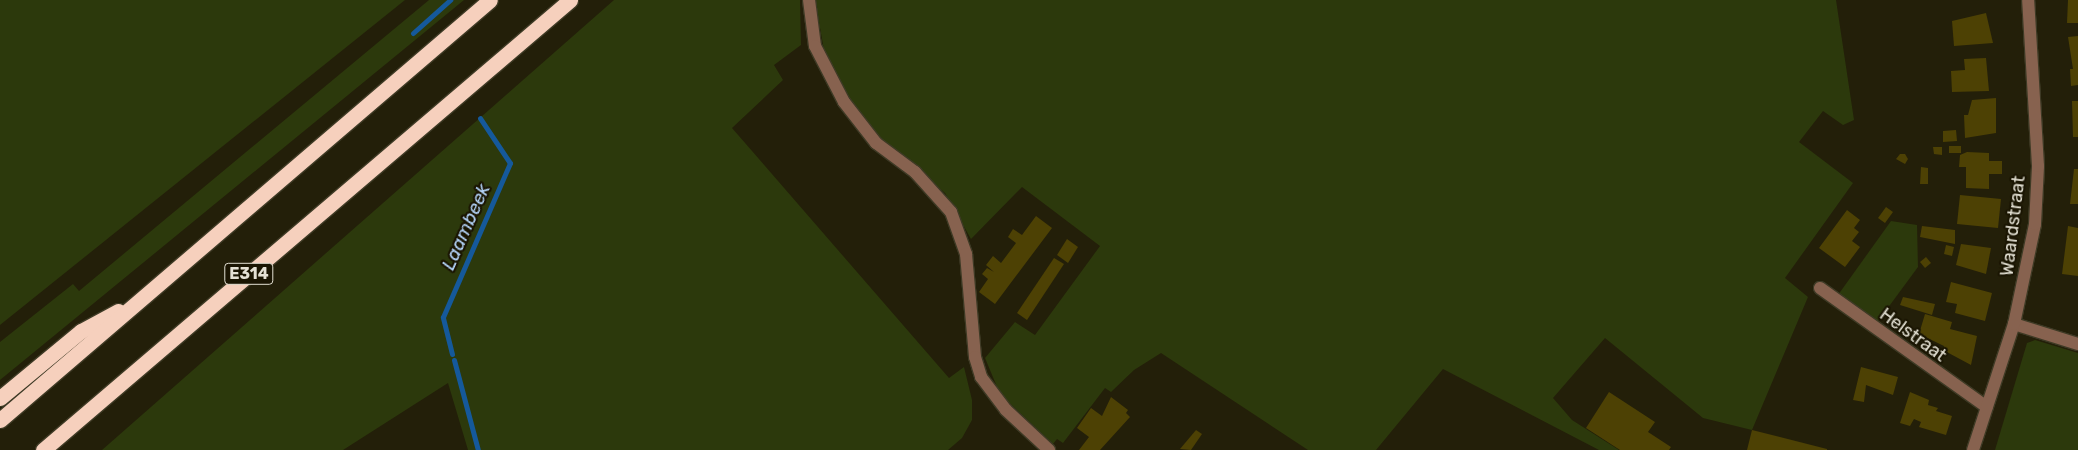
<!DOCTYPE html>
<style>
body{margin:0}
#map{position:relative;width:2078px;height:450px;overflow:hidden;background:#231f09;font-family:Rubik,sans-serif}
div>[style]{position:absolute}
.green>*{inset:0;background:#2c390c}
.stream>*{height:5px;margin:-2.5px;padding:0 2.5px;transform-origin:2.5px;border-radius:2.5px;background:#15599b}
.building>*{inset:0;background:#4d4104}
.roads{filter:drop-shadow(1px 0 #3e3a25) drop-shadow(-1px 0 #3e3a25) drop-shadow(0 1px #3e3a25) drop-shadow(0 -1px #3e3a25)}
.minor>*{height:12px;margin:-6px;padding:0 6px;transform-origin:6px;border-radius:6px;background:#87624f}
.highway>*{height:15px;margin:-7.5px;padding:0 7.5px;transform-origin:7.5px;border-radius:7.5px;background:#f6d0bd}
span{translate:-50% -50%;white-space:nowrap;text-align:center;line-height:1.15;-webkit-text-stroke:4.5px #1a1502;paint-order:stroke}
.shield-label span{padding:1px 4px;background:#1a1502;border:1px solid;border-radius:4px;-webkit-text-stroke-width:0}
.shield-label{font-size:16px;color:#e4e1d4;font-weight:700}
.street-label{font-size:18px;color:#e4e1d4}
.water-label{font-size:19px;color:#b4d4f9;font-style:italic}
</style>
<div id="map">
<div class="green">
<div style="clip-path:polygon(0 0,405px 0,0 325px)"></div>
<div style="clip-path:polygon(429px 0,464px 0,0 380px,0 342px,73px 284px,79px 291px)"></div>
<div style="clip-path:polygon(614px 0,800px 0,801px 45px,774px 65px,783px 80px,732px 128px,949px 378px,964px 367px,972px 400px,972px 420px,962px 438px,948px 450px,468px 450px,448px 383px,343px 450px,102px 450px)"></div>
<div style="clip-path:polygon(815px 0,1836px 0,1854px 120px,1843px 125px,1823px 111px,1799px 142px,1853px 183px,1785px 278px,1808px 297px,1752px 430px,1703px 418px,1605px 338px,1553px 398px,1572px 420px,1619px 450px,1599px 450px,1443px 369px,1376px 450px,1308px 450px,1161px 353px,1134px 370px,1111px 392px,1105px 388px,1063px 443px,1057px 439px,1053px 444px,1000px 394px,985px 358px,1015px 322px,1035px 335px,1100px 246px,1022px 187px,971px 239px,945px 193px,872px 134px,857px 113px,824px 50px)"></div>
<div style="clip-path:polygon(1891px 221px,1917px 225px,1918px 267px,1876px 324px,1838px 295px)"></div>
<div style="clip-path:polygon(2035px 340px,2078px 353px,2078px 450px,1995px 450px,2027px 343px)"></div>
</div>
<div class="stream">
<div style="left:413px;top:33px;width:50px;rotate:-41.7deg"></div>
<div style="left:452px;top:354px;width:38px;rotate:-104deg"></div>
<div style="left:443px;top:317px;width:168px;rotate:-66.5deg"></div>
<div style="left:510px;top:163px;width:54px;rotate:-123.7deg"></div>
<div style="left:454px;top:360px;width:93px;rotate:75.1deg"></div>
</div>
<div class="building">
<div style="clip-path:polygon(2068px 0,2078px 0,2078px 23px,2067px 23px)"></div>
<div style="clip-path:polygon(1986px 13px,1993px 43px,1954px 46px,1952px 21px)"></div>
<div style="clip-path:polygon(2078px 36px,2078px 85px,2071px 86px,2070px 69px,2073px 69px,2068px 37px)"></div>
<div style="clip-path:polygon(1986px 58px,1989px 91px,1952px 92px,1951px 71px,1965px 70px,1964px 59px)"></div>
<div style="clip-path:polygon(1996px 98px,1996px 133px,1965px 138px,1964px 115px,1968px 115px,1972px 100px)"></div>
<div style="clip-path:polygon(2072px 101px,2078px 101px,2078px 137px,2073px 137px)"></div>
<div style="clip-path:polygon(1956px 130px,1957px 141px,1943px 142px,1943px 131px)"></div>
<div style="clip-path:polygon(1949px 146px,1961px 146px,1961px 153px,1949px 153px)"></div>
<div style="clip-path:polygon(1933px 147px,1942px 147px,1942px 155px,1934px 154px)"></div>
<div style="clip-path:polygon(1967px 152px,1989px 153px,1989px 161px,2002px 161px,2002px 174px,1989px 174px,1989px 189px,1966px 188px,1966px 167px,1959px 167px,1960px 155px)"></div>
<div style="clip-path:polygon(1900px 154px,1905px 154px,1908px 159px,1905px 164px,1896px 159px)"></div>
<div style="clip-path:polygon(1921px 167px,1928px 168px,1928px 184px,1920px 184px)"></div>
<div style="clip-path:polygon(2074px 169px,2078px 169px,2078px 204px,2070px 204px)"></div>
<div style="clip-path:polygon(1960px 195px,2001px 199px,1998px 228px,1957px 224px)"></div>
<div style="clip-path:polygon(1886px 207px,1893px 212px,1885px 223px,1878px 218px)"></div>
<div style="clip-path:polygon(1847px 210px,1860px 220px,1854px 228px,1859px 232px,1852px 241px,1860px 247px,1845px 267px,1819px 248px)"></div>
<div style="clip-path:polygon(1036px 216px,1052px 228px,995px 304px,979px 292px,988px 279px,982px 274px,987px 268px,994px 272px,986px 265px,993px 256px,1001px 263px,1016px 243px,1008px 237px,1013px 229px,1022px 235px)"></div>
<div style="clip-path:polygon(1922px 226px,1955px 230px,1955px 244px,1920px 237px)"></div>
<div style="clip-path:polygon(2068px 226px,2078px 228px,2078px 276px,2062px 274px)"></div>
<div style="clip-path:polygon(1067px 239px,1078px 247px,1068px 263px,1057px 255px)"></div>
<div style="clip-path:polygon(1961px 244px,1991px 248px,1986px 274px,1956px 265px)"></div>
<div style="clip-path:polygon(1946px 245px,1954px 247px,1952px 256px,1944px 254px)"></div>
<div style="clip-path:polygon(1926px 257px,1931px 263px,1925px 268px,1920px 262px)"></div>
<div style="clip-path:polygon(1054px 258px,1064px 264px,1027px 320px,1017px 313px)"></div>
<div style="clip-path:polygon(1951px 282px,1992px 293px,1985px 321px,1955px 313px,1957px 304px,1946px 302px)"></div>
<div style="clip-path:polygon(1903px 297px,1935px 304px,1932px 315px,1900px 305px)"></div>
<div style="clip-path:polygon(1925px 314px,1952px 322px,1950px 329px,1977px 336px,1971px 365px,1943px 350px,1944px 346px,1919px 334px)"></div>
<div style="clip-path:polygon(1861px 367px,1898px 377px,1893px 395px,1866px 385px,1864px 402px,1853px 400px)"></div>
<div style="clip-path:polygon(1609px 392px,1655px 422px,1648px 432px,1671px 447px,1669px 450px,1620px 450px,1586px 428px)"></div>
<div style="clip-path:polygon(1910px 392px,1929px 400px,1928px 405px,1938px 408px,1936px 411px,1952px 416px,1946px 435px,1919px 427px,1921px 422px,1914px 419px,1910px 426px,1900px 423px)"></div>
<div style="clip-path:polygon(1111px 397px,1128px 410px,1126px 413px,1130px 417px,1100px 450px,1079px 450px,1089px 437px,1077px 428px,1091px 408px,1102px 416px)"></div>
<div style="clip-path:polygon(1196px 430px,1202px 434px,1191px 450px,1180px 449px)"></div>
<div style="clip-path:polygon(1752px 430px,1827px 449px,1827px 450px,1747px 450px)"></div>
</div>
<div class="roads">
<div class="minor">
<div style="left:809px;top:0;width:46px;rotate:82.6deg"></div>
<div style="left:815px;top:46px;width:63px;rotate:62.6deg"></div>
<div style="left:844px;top:102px;width:52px;rotate:52deg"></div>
<div style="left:876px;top:143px;width:49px;rotate:36.6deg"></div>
<div style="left:915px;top:172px;width:54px;rotate:48deg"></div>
<div style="left:951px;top:212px;width:45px;rotate:70.3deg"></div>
<div style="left:966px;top:254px;width:103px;rotate:85deg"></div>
<div style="left:975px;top:357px;width:21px;rotate:73deg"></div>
<div style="left:981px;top:377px;width:41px;rotate:52.9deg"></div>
<div style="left:1006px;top:410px;width:59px;rotate:42.9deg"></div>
<div style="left:1820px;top:288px;width:205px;rotate:35.5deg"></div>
<div style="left:2014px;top:324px;width:67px;rotate:17.4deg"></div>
<div style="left:1973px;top:450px;width:133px;rotate:-72deg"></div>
<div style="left:2014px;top:324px;width:102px;rotate:-78.1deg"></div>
<div style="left:2035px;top:224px;width:58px;rotate:-87deg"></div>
<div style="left:2038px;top:166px;width:166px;rotate:-93.4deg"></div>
</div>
<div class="highway">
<div style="left:0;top:398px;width:105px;rotate:-39.6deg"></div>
<div style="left:81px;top:331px;width:42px;rotate:-28.4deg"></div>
<div style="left:0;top:420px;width:645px;rotate:-40.6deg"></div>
<div style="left:43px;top:450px;width:693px;rotate:-40.49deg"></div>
</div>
</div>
<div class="shield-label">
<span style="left:249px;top:274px">E314</span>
</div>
<div class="street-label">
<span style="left:2013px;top:226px;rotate:-83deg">Waardstraat</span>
<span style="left:1913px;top:335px;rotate:36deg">Helstraat</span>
</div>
<div class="water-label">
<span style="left:466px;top:227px;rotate:-66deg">Laambeek</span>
</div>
</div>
